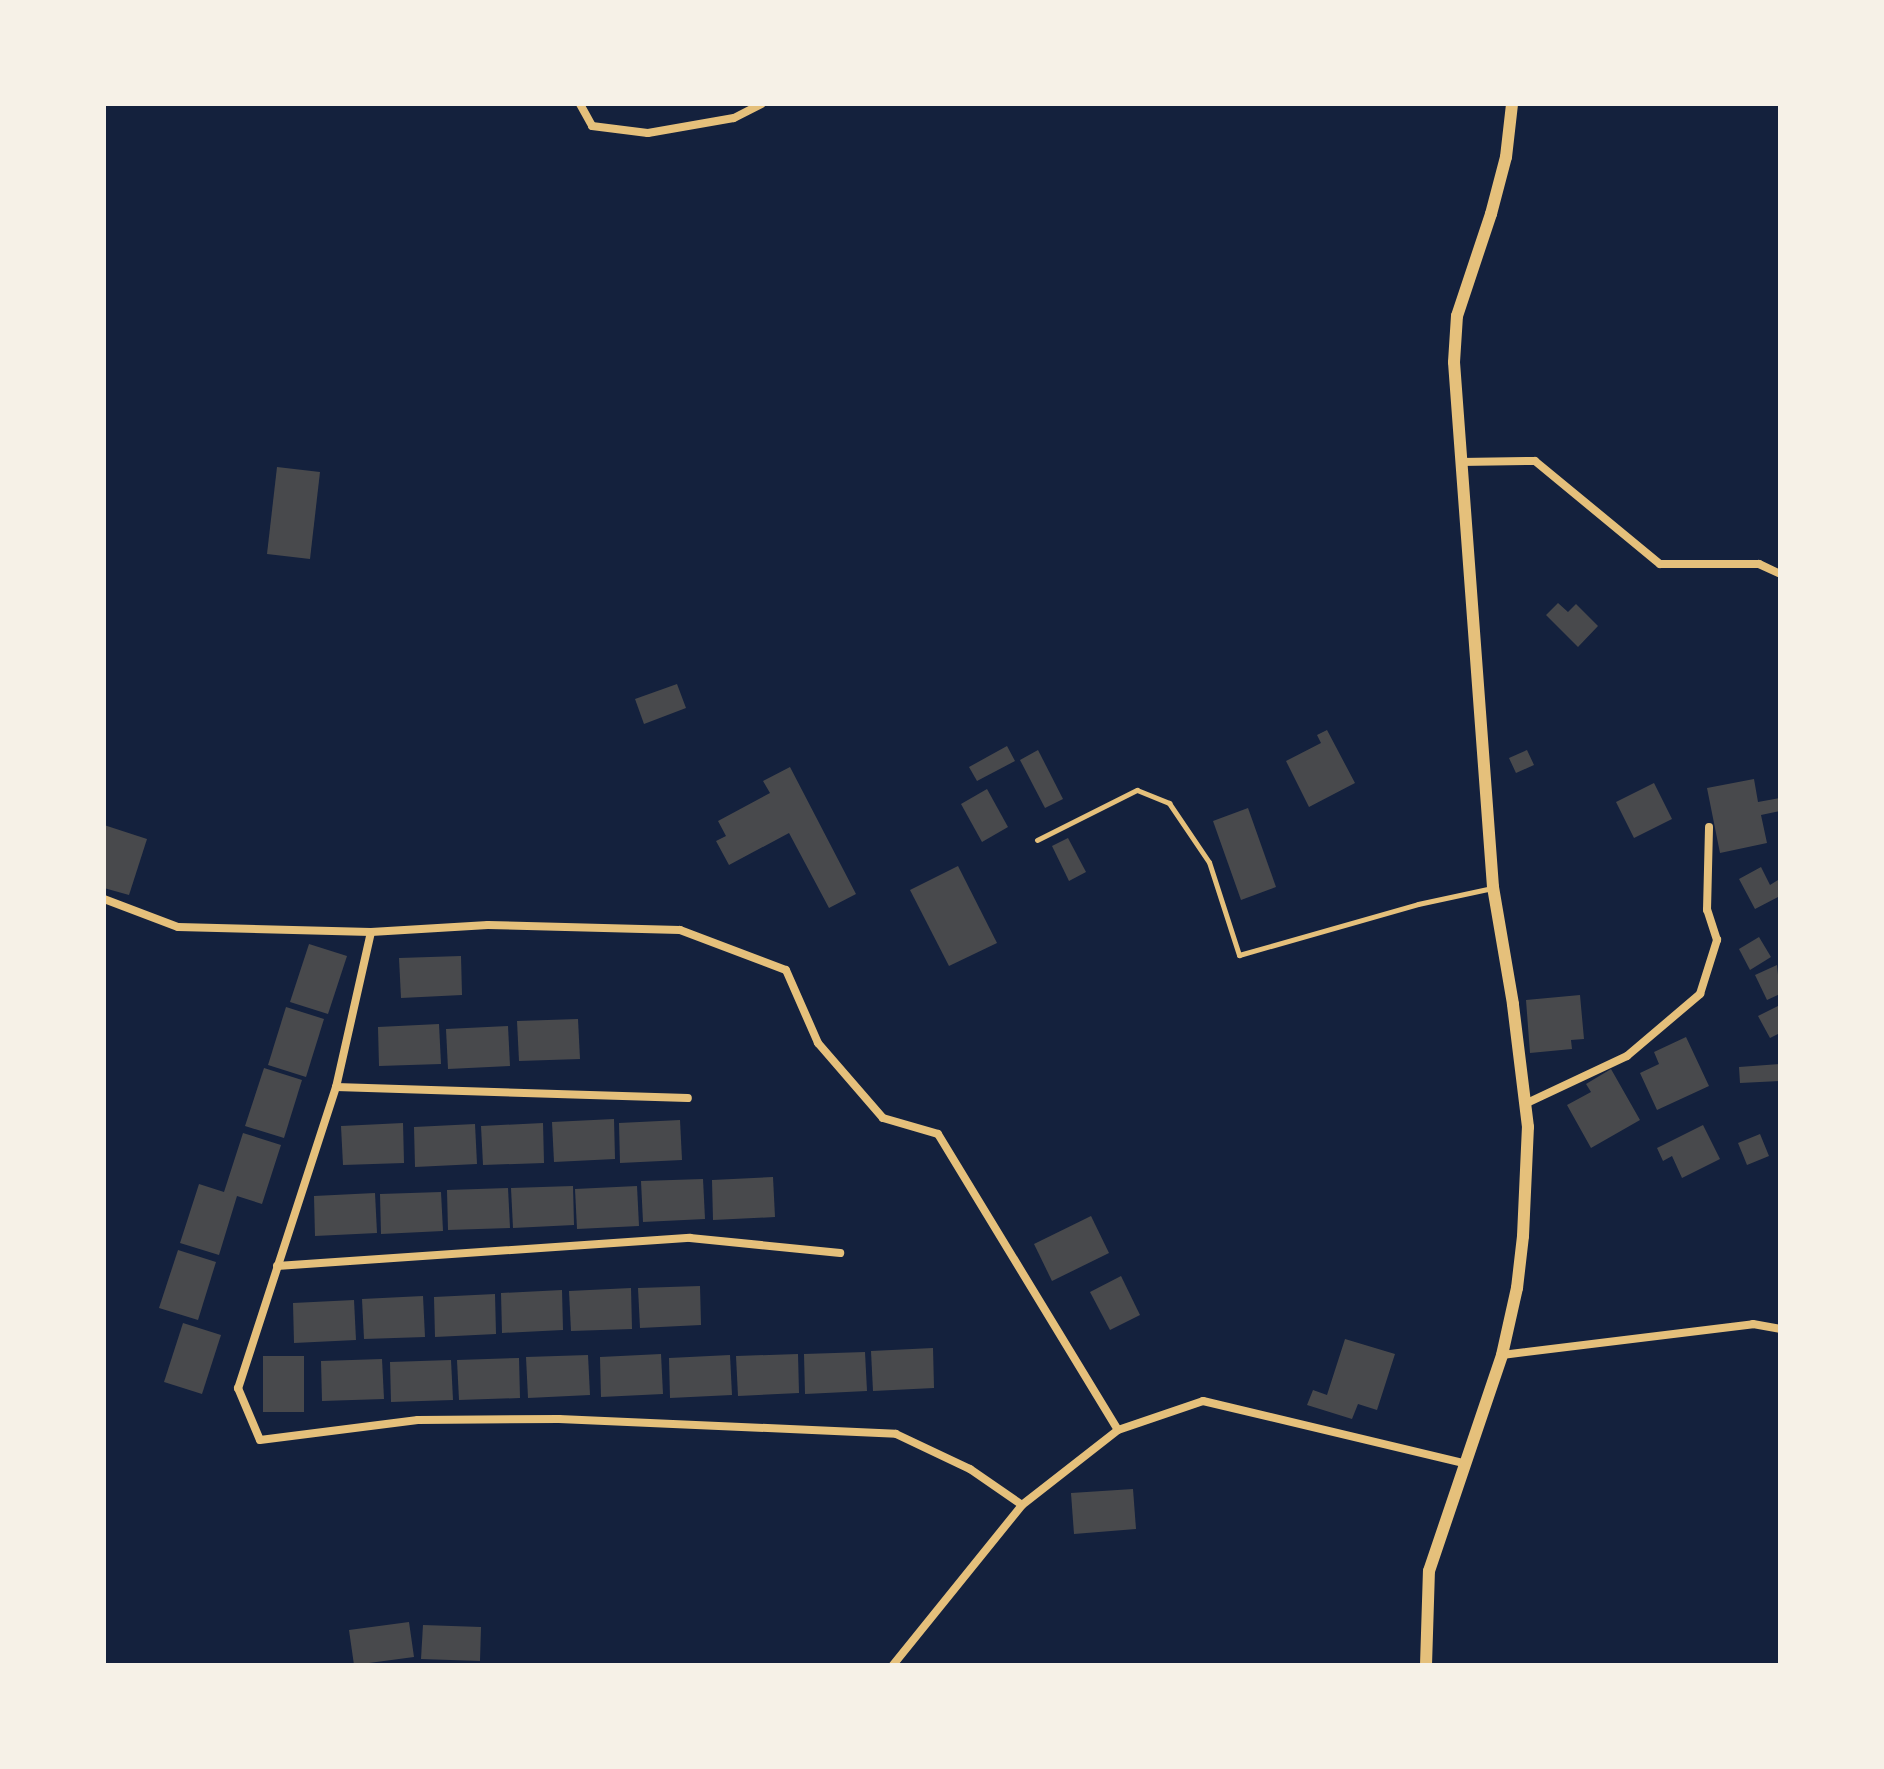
<!DOCTYPE html>
<style>
body{margin:0}
#map{position:relative;width:1884px;height:1769px;overflow:hidden;background:#14213d;font-family:Poppins,sans-serif}
div>[style]{position:absolute}
.building>*{inset:0;background:#48494c}
.service>*{height:5px;margin:-2.5px;padding:0 2.5px;transform-origin:2.5px;border-radius:2.5px;background:#e5c07b}
.minor>*{height:8px;margin:-4px;padding:0 4px;transform-origin:4px;border-radius:4px;background:#e5c07b}
.tertiary>*{height:12px;margin:-6px;padding:0 6px;transform-origin:6px;border-radius:6px;background:#e5c07b}
span{translate:-50% -50%;white-space:nowrap;text-align:center;line-height:1.15;-webkit-text-stroke:6px #f6f1e7;paint-order:stroke}
.frame{position:absolute;inset:0;border:106px solid #f6f1e7;pointer-events:none}
</style>
<div id="map">
<div class="building">
<div style="clip-path:polygon(277px 467px,320px 472px,310px 559px,267px 554px)"></div>
<div style="clip-path:polygon(1558px 603px,1568px 612px,1576px 604px,1598px 626px,1578px 647px,1546px 615px)"></div>
<div style="clip-path:polygon(677px 684px,686px 708px,644px 724px,635px 699px)"></div>
<div style="clip-path:polygon(1327px 730px,1355px 783px,1309px 807px,1286px 761px,1321px 743px,1317px 735px)"></div>
<div style="clip-path:polygon(1007px 746px,1015px 761px,977px 781px,969px 767px)"></div>
<div style="clip-path:polygon(1038px 750px,1063px 799px,1045px 808px,1020px 760px)"></div>
<div style="clip-path:polygon(1527px 750px,1534px 765px,1516px 773px,1509px 758px)"></div>
<div style="clip-path:polygon(790px 767px,856px 894px,829px 908px,789px 833px,729px 865px,716px 841px,726px 836px,718px 821px,770px 793px,763px 781px)"></div>
<div style="clip-path:polygon(1754px 779px,1758px 802px,1780px 798px,1780px 811px,1761px 815px,1767px 843px,1720px 853px,1707px 788px)"></div>
<div style="clip-path:polygon(1654px 783px,1672px 819px,1634px 838px,1616px 802px)"></div>
<div style="clip-path:polygon(987px 789px,1008px 827px,982px 842px,961px 804px)"></div>
<div style="clip-path:polygon(1248px 808px,1276px 887px,1241px 900px,1213px 821px)"></div>
<div style="clip-path:polygon(104px 825px,147px 839px,129px 895px,104px 888px)"></div>
<div style="clip-path:polygon(1068px 838px,1086px 872px,1069px 881px,1052px 846px)"></div>
<div style="clip-path:polygon(958px 866px,997px 943px,949px 966px,910px 890px)"></div>
<div style="clip-path:polygon(1761px 867px,1770px 885px,1778px 880px,1780px 896px,1755px 909px,1739px 879px)"></div>
<div style="clip-path:polygon(1759px 937px,1771px 957px,1750px 970px,1739px 949px)"></div>
<div style="clip-path:polygon(309px 944px,347px 956px,328px 1014px,290px 1002px)"></div>
<div style="clip-path:polygon(461px 956px,462px 995px,401px 998px,399px 958px)"></div>
<div style="clip-path:polygon(1777px 965px,1780px 994px,1767px 1000px,1755px 975px)"></div>
<div style="clip-path:polygon(1580px 995px,1584px 1039px,1571px 1040px,1572px 1049px,1530px 1053px,1526px 1000px)"></div>
<div style="clip-path:polygon(1780px 1005px,1780px 1033px,1770px 1038px,1758px 1016px)"></div>
<div style="clip-path:polygon(286px 1007px,324px 1019px,306px 1077px,268px 1065px)"></div>
<div style="clip-path:polygon(578px 1019px,580px 1059px,519px 1061px,517px 1021px)"></div>
<div style="clip-path:polygon(439px 1024px,441px 1064px,379px 1066px,378px 1027px)"></div>
<div style="clip-path:polygon(508px 1026px,510px 1066px,448px 1069px,446px 1029px)"></div>
<div style="clip-path:polygon(1686px 1037px,1709px 1086px,1657px 1110px,1640px 1073px,1659px 1064px,1654px 1052px)"></div>
<div style="clip-path:polygon(1780px 1064px,1780px 1081px,1740px 1083px,1739px 1067px)"></div>
<div style="clip-path:polygon(264px 1068px,302px 1080px,284px 1138px,245px 1126px)"></div>
<div style="clip-path:polygon(1611px 1069px,1640px 1120px,1591px 1148px,1567px 1105px,1591px 1092px,1586px 1084px)"></div>
<div style="clip-path:polygon(614px 1119px,615px 1159px,554px 1162px,552px 1122px)"></div>
<div style="clip-path:polygon(680px 1120px,682px 1160px,620px 1163px,619px 1123px)"></div>
<div style="clip-path:polygon(403px 1123px,404px 1163px,343px 1165px,341px 1126px)"></div>
<div style="clip-path:polygon(543px 1123px,544px 1163px,483px 1165px,481px 1126px)"></div>
<div style="clip-path:polygon(475px 1124px,477px 1164px,415px 1167px,414px 1127px)"></div>
<div style="clip-path:polygon(1703px 1125px,1720px 1159px,1682px 1178px,1672px 1156px,1663px 1161px,1657px 1148px)"></div>
<div style="clip-path:polygon(243px 1133px,281px 1145px,262px 1204px,237px 1196px,219px 1255px,180px 1243px,199px 1184px,224px 1192px)"></div>
<div style="clip-path:polygon(1760px 1134px,1769px 1156px,1747px 1165px,1738px 1143px)"></div>
<div style="clip-path:polygon(773px 1177px,775px 1217px,713px 1220px,712px 1180px)"></div>
<div style="clip-path:polygon(703px 1179px,705px 1219px,643px 1222px,641px 1181px)"></div>
<div style="clip-path:polygon(573px 1186px,574px 1225px,513px 1228px,511px 1188px)"></div>
<div style="clip-path:polygon(637px 1186px,639px 1226px,577px 1229px,575px 1189px)"></div>
<div style="clip-path:polygon(508px 1188px,510px 1228px,448px 1230px,447px 1190px)"></div>
<div style="clip-path:polygon(441px 1192px,443px 1231px,381px 1234px,380px 1194px)"></div>
<div style="clip-path:polygon(375px 1193px,377px 1233px,315px 1236px,314px 1196px)"></div>
<div style="clip-path:polygon(1091px 1216px,1109px 1253px,1052px 1281px,1034px 1244px)"></div>
<div style="clip-path:polygon(178px 1250px,216px 1262px,198px 1320px,159px 1308px)"></div>
<div style="clip-path:polygon(1121px 1276px,1140px 1315px,1110px 1330px,1090px 1292px)"></div>
<div style="clip-path:polygon(700px 1286px,701px 1325px,640px 1328px,638px 1288px)"></div>
<div style="clip-path:polygon(631px 1288px,632px 1329px,571px 1331px,569px 1291px)"></div>
<div style="clip-path:polygon(562px 1290px,563px 1330px,502px 1333px,501px 1293px)"></div>
<div style="clip-path:polygon(495px 1294px,496px 1334px,435px 1337px,434px 1297px)"></div>
<div style="clip-path:polygon(423px 1296px,425px 1337px,364px 1339px,362px 1299px)"></div>
<div style="clip-path:polygon(354px 1300px,356px 1340px,294px 1343px,293px 1303px)"></div>
<div style="clip-path:polygon(183px 1323px,221px 1335px,202px 1394px,164px 1382px)"></div>
<div style="clip-path:polygon(1345px 1339px,1395px 1354px,1377px 1410px,1358px 1404px,1352px 1419px,1307px 1405px,1313px 1390px,1327px 1395px)"></div>
<div style="clip-path:polygon(933px 1348px,934px 1388px,873px 1391px,871px 1351px)"></div>
<div style="clip-path:polygon(865px 1352px,867px 1391px,805px 1394px,804px 1354px)"></div>
<div style="clip-path:polygon(661px 1354px,663px 1394px,601px 1397px,600px 1357px)"></div>
<div style="clip-path:polygon(798px 1354px,799px 1393px,738px 1396px,736px 1356px)"></div>
<div style="clip-path:polygon(588px 1355px,590px 1395px,528px 1398px,526px 1357px)"></div>
<div style="clip-path:polygon(730px 1355px,732px 1395px,670px 1398px,669px 1358px)"></div>
<div style="clip-path:polygon(263px 1356px,304px 1356px,304px 1412px,263px 1412px)"></div>
<div style="clip-path:polygon(519px 1358px,520px 1398px,459px 1400px,457px 1360px)"></div>
<div style="clip-path:polygon(382px 1359px,384px 1399px,322px 1401px,321px 1361px)"></div>
<div style="clip-path:polygon(451px 1360px,453px 1400px,391px 1402px,390px 1362px)"></div>
<div style="clip-path:polygon(1133px 1489px,1136px 1529px,1074px 1534px,1071px 1493px)"></div>
<div style="clip-path:polygon(409px 1622px,414px 1657px,354px 1665px,349px 1630px)"></div>
<div style="clip-path:polygon(423px 1625px,481px 1627px,480px 1661px,421px 1659px)"></div>
</div>
<div class="service">
<div style="left:1037px;top:840px;width:112px;rotate:-26.6deg"></div>
<div style="left:1137px;top:790px;width:35px;rotate:22deg"></div>
<div style="left:1169px;top:803px;width:71px;rotate:55.9deg"></div>
<div style="left:1209px;top:862px;width:98px;rotate:72.1deg"></div>
<div style="left:1239px;top:955px;width:186px;rotate:-15.9deg"></div>
<div style="left:1418px;top:904px;width:76px;rotate:-12.2deg"></div>
</div>
<div class="minor">
<div style="left:580px;top:104px;width:25px;rotate:61deg"></div>
<div style="left:592px;top:126px;width:56px;rotate:7.1deg"></div>
<div style="left:648px;top:133px;width:87px;rotate:-9.9deg"></div>
<div style="left:734px;top:118px;width:31px;rotate:-27deg"></div>
<div style="left:1460px;top:462px;width:75px;rotate:-0.8deg"></div>
<div style="left:1535px;top:461px;width:162px;rotate:39.5deg"></div>
<div style="left:1660px;top:564px;width:99px"></div>
<div style="left:1759px;top:564px;width:23px;rotate:25deg"></div>
<div style="left:104px;top:899px;width:79px;rotate:20.7deg"></div>
<div style="left:178px;top:927px;width:193px;rotate:1.5deg"></div>
<div style="left:371px;top:932px;width:117px;rotate:-3.4deg"></div>
<div style="left:488px;top:925px;width:192px;rotate:1.5deg"></div>
<div style="left:680px;top:930px;width:113px;rotate:20.7deg"></div>
<div style="left:786px;top:970px;width:80px;rotate:66.3deg"></div>
<div style="left:818px;top:1043px;width:99px;rotate:49.1deg"></div>
<div style="left:883px;top:1118px;width:57px;rotate:16.2deg"></div>
<div style="left:938px;top:1134px;width:346px;rotate:58.7deg"></div>
<div style="left:371px;top:932px;width:159px;rotate:102.7deg"></div>
<div style="left:336px;top:1087px;width:317px;rotate:108deg"></div>
<div style="left:238px;top:1388px;width:56px;rotate:67.1deg"></div>
<div style="left:260px;top:1440px;width:159px;rotate:-7.2deg"></div>
<div style="left:418px;top:1420px;width:141px;rotate:-0.4deg"></div>
<div style="left:559px;top:1419px;width:337px;rotate:2.5deg"></div>
<div style="left:896px;top:1434px;width:82px;rotate:25.3deg"></div>
<div style="left:970px;top:1469px;width:63px;rotate:34.7deg"></div>
<div style="left:336px;top:1087px;width:352px;rotate:1.8deg"></div>
<div style="left:1525px;top:1104px;width:113px;rotate:-25.2deg"></div>
<div style="left:1627px;top:1056px;width:96px;rotate:-40.3deg"></div>
<div style="left:1700px;top:994px;width:57px;rotate:-72.5deg"></div>
<div style="left:1717px;top:940px;width:32px;rotate:-108deg"></div>
<div style="left:1707px;top:910px;width:83px;rotate:-88.6deg"></div>
<div style="left:277px;top:1266px;width:414px;rotate:-3.9deg"></div>
<div style="left:690px;top:1238px;width:151px;rotate:5.7deg"></div>
<div style="left:1502px;top:1355px;width:253px;rotate:-7deg"></div>
<div style="left:1753px;top:1324px;width:27px;rotate:10deg"></div>
<div style="left:893px;top:1665px;width:206px;rotate:-51.1deg"></div>
<div style="left:1022px;top:1505px;width:122px;rotate:-38deg"></div>
<div style="left:1118px;top:1430px;width:90px;rotate:-18.8deg"></div>
<div style="left:1203px;top:1401px;width:268px;rotate:13.4deg"></div>
</div>
<div class="tertiary">
<div style="left:1426px;top:1665px;width:94px;rotate:-88.2deg"></div>
<div style="left:1429px;top:1571px;width:228px;rotate:-71.3deg"></div>
<div style="left:1502px;top:1355px;width:69px;rotate:-77.4deg"></div>
<div style="left:1517px;top:1288px;width:52px;rotate:-83.4deg"></div>
<div style="left:1523px;top:1236px;width:109px;rotate:-87.4deg"></div>
<div style="left:1528px;top:1127px;width:124px;rotate:-97deg"></div>
<div style="left:1513px;top:1004px;width:119px;rotate:-99.7deg"></div>
<div style="left:1493px;top:887px;width:526px;rotate:-94.25deg"></div>
<div style="left:1454px;top:362px;width:46px;rotate:-86.3deg"></div>
<div style="left:1457px;top:316px;width:108px;rotate:-71.6deg"></div>
<div style="left:1491px;top:214px;width:59px;rotate:-75.3deg"></div>
<div style="left:1506px;top:157px;width:53px;rotate:-83.5deg"></div>
</div>
<div class="frame"></div>
</div>
